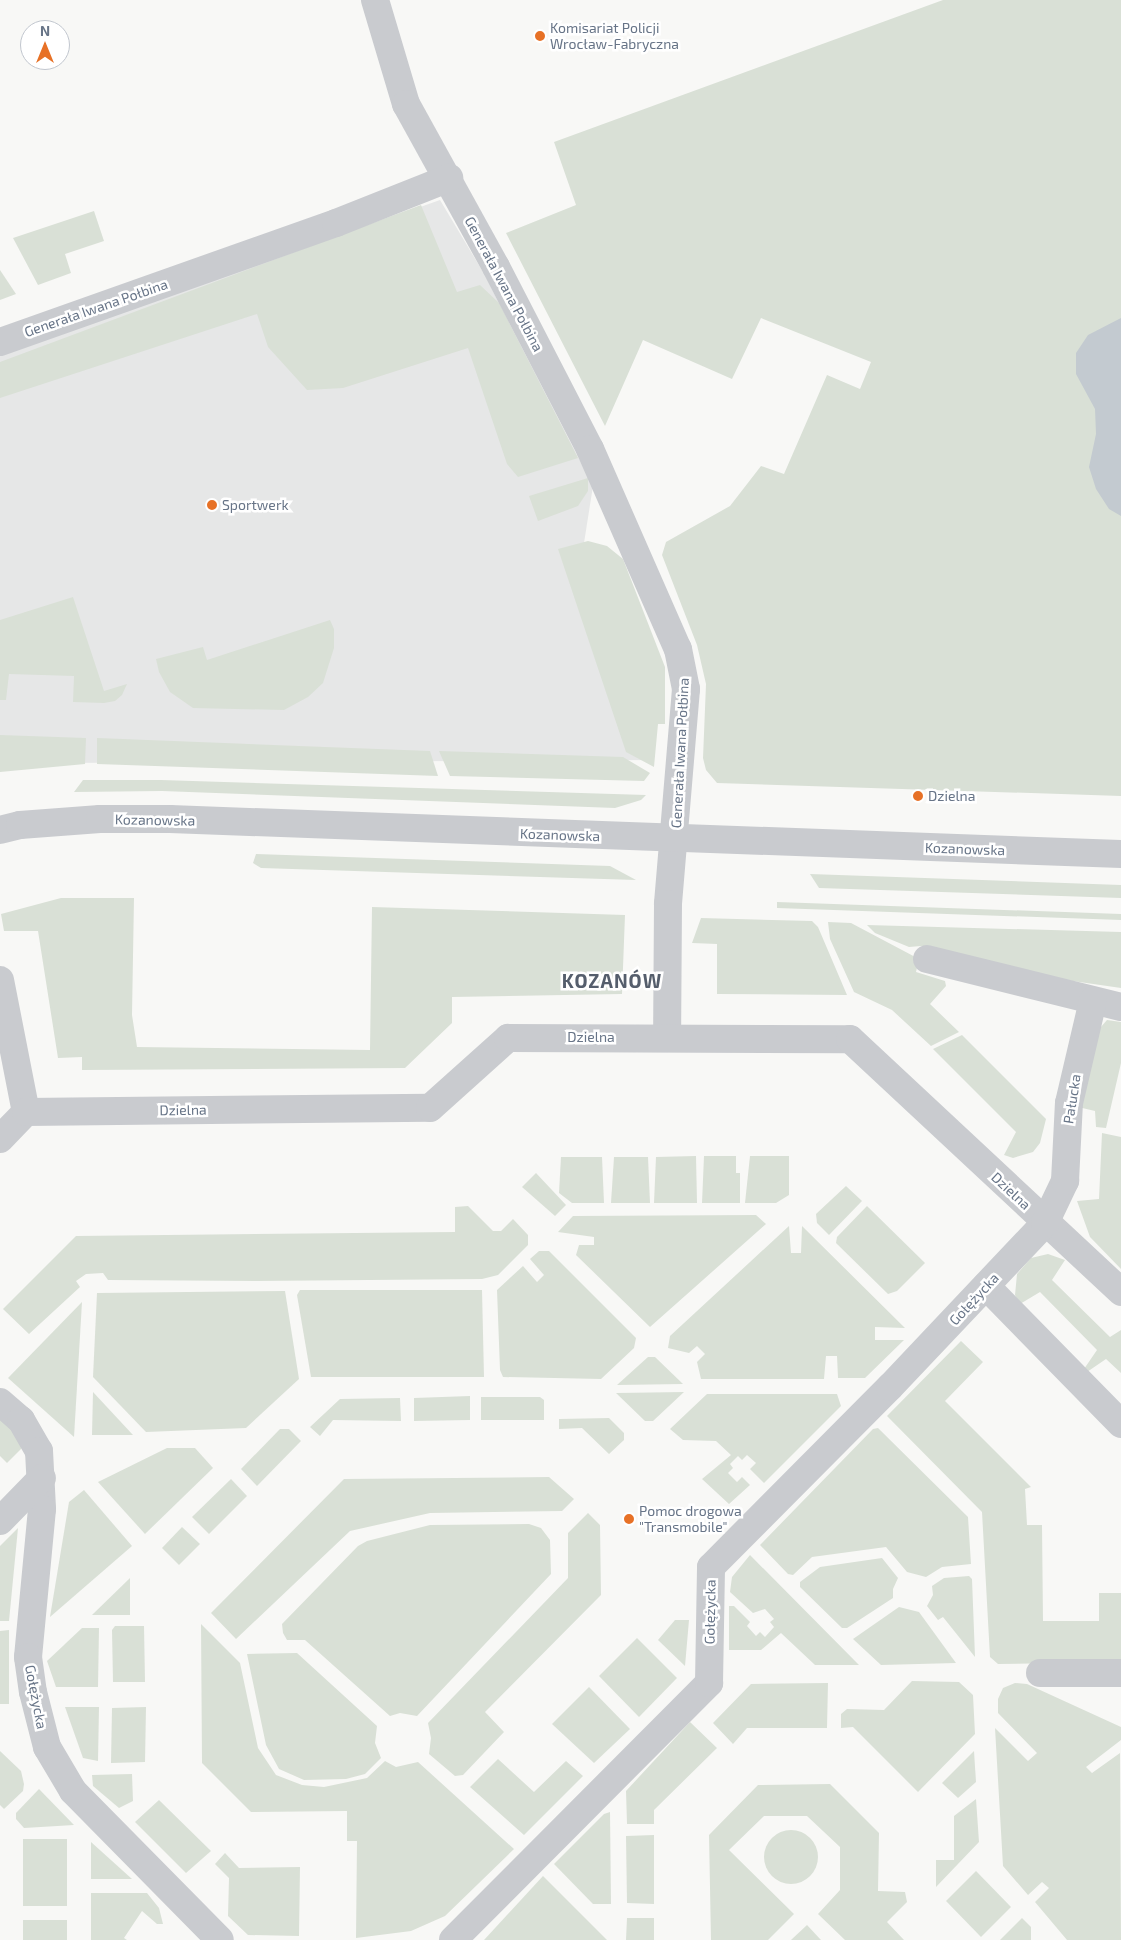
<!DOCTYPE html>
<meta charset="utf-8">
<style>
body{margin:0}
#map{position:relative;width:1121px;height:1940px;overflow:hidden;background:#f8f8f6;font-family:"Exo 2",sans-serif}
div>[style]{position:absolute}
.built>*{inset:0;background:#e6e7e7}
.green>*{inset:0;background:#d9e0d6}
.round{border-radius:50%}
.water>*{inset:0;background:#c3cad0}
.minor>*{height:28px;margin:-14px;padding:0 14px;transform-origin:14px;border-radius:14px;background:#c9cbcf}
.dots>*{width:14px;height:14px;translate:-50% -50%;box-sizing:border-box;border:2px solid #fff;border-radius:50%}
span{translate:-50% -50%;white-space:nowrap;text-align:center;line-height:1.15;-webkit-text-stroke:5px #fff;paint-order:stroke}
.poi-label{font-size:14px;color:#677487}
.left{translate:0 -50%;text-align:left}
.street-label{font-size:14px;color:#677487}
.district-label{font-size:19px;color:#555e6c;font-weight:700;letter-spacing:1px}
.north{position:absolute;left:20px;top:20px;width:50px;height:50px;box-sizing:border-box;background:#fff;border:1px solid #c2c7cf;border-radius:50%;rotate:0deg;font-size:14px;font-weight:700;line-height:20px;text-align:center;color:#677487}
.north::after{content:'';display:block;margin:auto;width:18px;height:22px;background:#e77126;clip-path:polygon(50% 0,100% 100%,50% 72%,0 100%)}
</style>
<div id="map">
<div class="built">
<div style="clip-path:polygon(440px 200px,483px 272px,593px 486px,584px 543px,654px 760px,54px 763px,0 771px,0 356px)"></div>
</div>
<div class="green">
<div style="clip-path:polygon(943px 0,1121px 0,1121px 796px,717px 783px,706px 770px,703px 758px,706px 684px,697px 645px,662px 555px,666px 542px,730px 506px,761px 466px,784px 474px,827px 375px,860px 389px,871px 362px,761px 318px,732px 379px,643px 340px,605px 426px,506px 233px,576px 205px,554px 142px)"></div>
<div style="clip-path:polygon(421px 205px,457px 292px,480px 285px,499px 303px,578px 458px,518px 477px,507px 464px,468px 348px,343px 388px,307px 390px,268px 347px,257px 314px,0 398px,0 362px)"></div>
<div style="clip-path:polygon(94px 211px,104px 241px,65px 254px,71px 273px,38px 285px,13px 238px)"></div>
<div style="clip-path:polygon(0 270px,16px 294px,0 300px)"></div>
<div style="clip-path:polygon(588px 478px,588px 491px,578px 506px,538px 521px,529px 496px)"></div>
<div style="clip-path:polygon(588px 541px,607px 546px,623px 559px,665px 667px,665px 724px,658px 724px,654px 767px,626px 752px,558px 549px)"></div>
<div style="clip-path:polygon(73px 597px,104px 691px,127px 684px,122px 695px,115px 701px,104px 703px,73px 702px,74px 676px,9px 674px,6px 700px,0 700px,0 620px)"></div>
<div style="clip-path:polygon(330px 620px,334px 629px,334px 648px,323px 683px,308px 697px,284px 710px,193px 708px,170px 692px,159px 672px,156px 659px,203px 647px,207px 660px)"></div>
<div style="clip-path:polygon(0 735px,86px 738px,85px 764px,0 772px)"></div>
<div style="clip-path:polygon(97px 738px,430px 751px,438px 776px,97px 764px)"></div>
<div style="clip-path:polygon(439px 751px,623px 757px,650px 773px,644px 781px,450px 776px)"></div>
<div style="clip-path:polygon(83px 780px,161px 780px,646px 795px,641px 800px,615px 808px,162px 791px,74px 792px)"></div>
<div style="clip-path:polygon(256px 854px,610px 866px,636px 880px,261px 868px,253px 863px)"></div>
<div style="clip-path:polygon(810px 874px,1121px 885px,1121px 898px,819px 888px)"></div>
<div style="clip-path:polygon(61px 898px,134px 898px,132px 1015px,137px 1047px,370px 1050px,372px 907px,625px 915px,622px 994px,452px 997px,452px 1023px,405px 1068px,82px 1070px,82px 1057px,58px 1058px,38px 931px,4px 931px,1px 914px)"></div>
<div style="clip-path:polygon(777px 902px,1121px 914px,1121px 920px,777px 908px)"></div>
<div style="clip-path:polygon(701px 918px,812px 921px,818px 927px,847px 995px,717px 994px,717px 944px,692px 943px)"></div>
<div style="clip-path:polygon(828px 922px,851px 923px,919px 959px,916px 972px,945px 981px,946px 986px,930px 1004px,959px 1032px,931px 1046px,892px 1010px,854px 992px,830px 939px)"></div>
<div style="clip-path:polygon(867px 925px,1121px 932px,1121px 988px,1052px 978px,921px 946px,909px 947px,875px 933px)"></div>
<div style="clip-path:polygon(1107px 1020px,1121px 1022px,1121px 1063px,1106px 1128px,1096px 1127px,1095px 1111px,1078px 1107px,1100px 1028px)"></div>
<div style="clip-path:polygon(962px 1035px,1046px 1119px,1040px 1143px,1033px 1152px,1013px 1158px,1004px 1155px,1016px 1132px,933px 1049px)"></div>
<div style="clip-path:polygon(1102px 1133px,1121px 1137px,1121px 1269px,1090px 1237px,1077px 1201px,1099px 1199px)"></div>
<div style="clip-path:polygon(696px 1156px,697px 1203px,654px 1203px,656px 1157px)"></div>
<div style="clip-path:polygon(704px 1156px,736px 1156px,736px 1173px,740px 1173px,740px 1203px,702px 1203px)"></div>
<div style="clip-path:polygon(750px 1156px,789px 1156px,789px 1195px,776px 1203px,745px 1203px)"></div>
<div style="clip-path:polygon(561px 1157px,602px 1157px,604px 1203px,572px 1203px,559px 1193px)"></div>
<div style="clip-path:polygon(614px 1157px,648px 1157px,650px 1203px,611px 1203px)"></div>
<div style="clip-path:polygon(536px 1173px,566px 1205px,555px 1216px,522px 1187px)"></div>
<div style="clip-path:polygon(846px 1186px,862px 1201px,829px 1235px,817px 1223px,816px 1214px)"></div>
<div style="clip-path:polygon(468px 1206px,493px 1231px,501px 1231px,513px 1219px,528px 1235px,528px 1245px,498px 1275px,482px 1279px,256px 1281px,108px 1280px,103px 1273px,86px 1274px,76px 1281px,80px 1287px,29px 1334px,3px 1309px,76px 1236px,455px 1232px,455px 1207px)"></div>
<div style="clip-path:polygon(867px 1206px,925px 1263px,897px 1291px,888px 1294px,836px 1243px,837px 1237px)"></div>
<div style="clip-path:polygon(756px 1215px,766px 1224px,650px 1327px,576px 1255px,579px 1245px,594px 1245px,594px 1237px,558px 1232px,573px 1216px)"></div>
<div style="clip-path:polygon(789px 1226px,791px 1253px,801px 1253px,802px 1226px,905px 1328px,875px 1327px,875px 1340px,904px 1340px,865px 1378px,838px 1378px,837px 1356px,826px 1356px,824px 1379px,701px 1379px,697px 1362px,705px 1354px,697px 1346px,689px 1353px,668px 1348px,670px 1336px)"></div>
<div style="clip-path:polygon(539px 1251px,549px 1251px,636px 1338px,634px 1348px,601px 1379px,503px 1377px,500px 1370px,497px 1290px,523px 1266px,537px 1282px,544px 1275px,530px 1259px)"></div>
<div style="clip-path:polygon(1048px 1254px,1065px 1260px,1052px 1280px,1110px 1337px,1121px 1330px,1121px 1373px,1106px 1359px,1087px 1372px,1084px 1369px,1097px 1350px,1040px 1292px,1020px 1304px,1015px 1295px,1017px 1274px,1031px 1258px)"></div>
<div style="clip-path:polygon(300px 1290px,482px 1290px,484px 1377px,311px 1377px,297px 1295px)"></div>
<div style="clip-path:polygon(285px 1291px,299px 1379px,246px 1428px,146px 1432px,93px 1377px,97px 1293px)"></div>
<div style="clip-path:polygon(82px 1302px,74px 1437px,8px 1378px)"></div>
<div style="clip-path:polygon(961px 1341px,983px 1362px,945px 1401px,1031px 1487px,1025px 1489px,1027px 1525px,1042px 1525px,1043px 1621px,1099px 1621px,1099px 1593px,1121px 1593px,1121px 1662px,998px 1664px,990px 1657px,982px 1512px,887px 1416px)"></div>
<div style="clip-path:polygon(648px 1357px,655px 1357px,683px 1384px,617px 1385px)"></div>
<div style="clip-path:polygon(93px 1392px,133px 1435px,92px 1435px)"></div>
<div style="clip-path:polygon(684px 1392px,653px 1421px,645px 1421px,616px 1393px)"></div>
<div style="clip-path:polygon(707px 1394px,837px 1394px,841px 1406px,764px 1483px,750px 1469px,756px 1463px,747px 1455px,742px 1460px,738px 1456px,730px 1464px,733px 1468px,728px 1473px,737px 1482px,742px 1477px,750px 1485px,729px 1504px,702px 1479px,731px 1455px,716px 1441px,683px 1440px,670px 1429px)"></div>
<div style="clip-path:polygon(470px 1396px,470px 1420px,414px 1421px,414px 1398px)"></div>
<div style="clip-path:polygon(481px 1397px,540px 1397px,544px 1400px,544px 1420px,481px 1420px)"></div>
<div style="clip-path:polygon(400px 1398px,401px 1421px,333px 1420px,320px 1436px,310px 1427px,340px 1399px)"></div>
<div style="clip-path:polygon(0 1411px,22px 1440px,21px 1449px,7px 1463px,0 1456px)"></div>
<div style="clip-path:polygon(609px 1418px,624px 1433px,624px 1440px,609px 1454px,582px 1428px,559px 1429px,559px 1419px)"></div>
<div style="clip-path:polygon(878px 1428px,968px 1517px,971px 1564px,942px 1567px,926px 1577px,907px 1572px,886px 1547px,812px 1557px,793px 1575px,788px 1574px,760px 1545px,873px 1429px)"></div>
<div style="clip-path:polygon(280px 1429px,289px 1429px,301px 1441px,257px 1486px,241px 1469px)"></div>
<div style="clip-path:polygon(167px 1448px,195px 1448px,213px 1468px,145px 1534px,98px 1482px)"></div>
<div style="clip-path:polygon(549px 1477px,574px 1499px,562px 1511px,430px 1513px,350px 1531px,236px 1639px,211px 1613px,344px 1479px)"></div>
<div style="clip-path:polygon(231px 1479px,247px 1496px,209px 1534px,192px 1517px)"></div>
<div style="clip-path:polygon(84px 1490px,132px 1546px,50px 1617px,69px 1502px)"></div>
<div style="clip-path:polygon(588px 1513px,600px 1525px,601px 1595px,485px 1712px,504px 1732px,463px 1775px,455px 1776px,429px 1754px,431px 1738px,428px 1723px,568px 1578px,568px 1533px)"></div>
<div style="clip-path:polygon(529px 1524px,541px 1528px,550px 1540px,551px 1574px,417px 1716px,400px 1713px,390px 1716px,305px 1640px,287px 1640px,283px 1633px,282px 1624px,358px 1546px,367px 1541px,430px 1525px)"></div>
<div style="clip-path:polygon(182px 1527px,200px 1544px,179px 1565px,162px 1548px)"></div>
<div style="clip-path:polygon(18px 1528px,9px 1621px,0 1621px,0 1546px)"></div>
<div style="clip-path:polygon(750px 1555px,859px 1665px,815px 1665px,781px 1633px,761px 1650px,729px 1650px,729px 1606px,734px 1606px,750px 1622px,747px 1626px,756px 1636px,760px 1632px,765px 1637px,774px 1627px,770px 1622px,774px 1619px,765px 1609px,753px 1613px,730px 1592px,732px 1577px)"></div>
<div style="clip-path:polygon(882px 1558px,898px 1578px,893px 1589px,893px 1598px,847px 1628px,842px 1628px,800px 1587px,800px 1582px,820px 1567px)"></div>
<div style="clip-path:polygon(130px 1578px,130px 1615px,92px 1615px)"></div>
<div style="clip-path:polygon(944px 1578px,969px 1576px,972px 1579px,975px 1657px,943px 1617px,938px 1620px,927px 1606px,933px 1595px,932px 1586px)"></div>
<div style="clip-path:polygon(899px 1607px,919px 1612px,956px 1663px,881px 1665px,853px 1639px)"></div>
<div style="clip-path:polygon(675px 1620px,689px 1620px,685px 1666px,658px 1640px)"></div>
<div style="clip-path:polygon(201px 1624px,240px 1663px,258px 1748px,276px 1775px,302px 1785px,324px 1787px,367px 1778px,385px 1761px,396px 1767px,418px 1762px,514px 1849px,445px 1916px,411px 1931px,356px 1938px,357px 1841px,347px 1841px,347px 1811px,251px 1812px,202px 1763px)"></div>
<div style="clip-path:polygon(115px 1626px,144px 1626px,145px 1682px,113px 1682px,112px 1630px)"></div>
<div style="clip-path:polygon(82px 1628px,99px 1628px,98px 1687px,56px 1687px,47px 1661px)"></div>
<div style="clip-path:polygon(9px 1630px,9px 1704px,0 1704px,0 1631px)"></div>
<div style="clip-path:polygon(637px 1638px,677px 1678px,639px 1717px,599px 1676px)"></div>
<div style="clip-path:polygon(297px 1653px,377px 1726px,375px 1743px,381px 1758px,365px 1774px,346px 1779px,304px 1780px,279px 1769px,266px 1745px,247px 1654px)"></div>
<div style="clip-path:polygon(912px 1681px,959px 1682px,973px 1695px,975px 1734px,918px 1792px,853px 1727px,841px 1728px,841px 1714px,847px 1709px,884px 1710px)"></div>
<div style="clip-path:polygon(828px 1683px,827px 1728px,747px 1728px,733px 1744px,713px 1723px,751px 1684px)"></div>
<div style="clip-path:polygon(1015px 1683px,1027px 1684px,1121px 1727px,1121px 1740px,1086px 1767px,1092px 1773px,1120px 1753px,1121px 1940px,1067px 1940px,1035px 1902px,1049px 1888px,1042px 1882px,1028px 1895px,1003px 1866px,995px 1728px,1028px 1761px,1037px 1753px,998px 1713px,998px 1699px,1003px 1688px)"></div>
<div style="clip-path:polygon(589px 1687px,630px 1729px,594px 1763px,552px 1724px)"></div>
<div style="clip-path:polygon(65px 1707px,99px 1707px,98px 1761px,83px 1758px)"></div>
<div style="clip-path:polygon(146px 1707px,145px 1762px,111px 1763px,112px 1708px)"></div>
<div style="clip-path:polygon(690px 1722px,717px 1748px,654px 1810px,654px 1824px,627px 1824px,626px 1791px)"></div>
<div style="clip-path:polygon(0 1751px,21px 1771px,24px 1784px,23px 1791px,4px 1809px,0 1805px)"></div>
<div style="clip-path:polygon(974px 1751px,976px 1782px,958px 1798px,942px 1783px)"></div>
<div style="clip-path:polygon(498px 1759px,534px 1792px,566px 1761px,583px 1776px,524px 1835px,470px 1787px)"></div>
<div style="clip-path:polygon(132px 1774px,133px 1801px,119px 1808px,93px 1786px,92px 1775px)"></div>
<div style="clip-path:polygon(830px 1784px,879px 1833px,878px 1891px,905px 1892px,907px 1902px,887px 1922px,904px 1940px,845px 1940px,818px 1914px,840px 1890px,840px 1847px,807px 1816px,764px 1816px,729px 1850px,794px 1914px,768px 1940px,711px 1940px,709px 1835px,758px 1785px)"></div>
<div style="clip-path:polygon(39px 1789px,74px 1825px,24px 1828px,16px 1819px,16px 1813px)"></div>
<div style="clip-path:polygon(976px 1799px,979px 1842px,936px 1887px,936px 1860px,954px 1860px,954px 1816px)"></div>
<div style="clip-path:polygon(159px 1800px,211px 1851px,186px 1873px,135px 1822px)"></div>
<div style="clip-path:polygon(610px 1812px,611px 1904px,593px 1904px,554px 1864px,604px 1814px)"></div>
<div class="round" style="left:764px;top:1830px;width:54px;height:54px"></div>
<div style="clip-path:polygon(654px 1835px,654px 1904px,627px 1903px,626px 1836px)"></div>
<div style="clip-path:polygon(23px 1839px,67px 1839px,67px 1906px,23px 1906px)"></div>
<div style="clip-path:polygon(91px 1842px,132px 1879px,91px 1879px)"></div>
<div style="clip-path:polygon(225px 1853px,239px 1868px,300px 1867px,299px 1936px,248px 1935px,228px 1916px,229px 1878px,215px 1864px)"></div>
<div style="clip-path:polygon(976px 1871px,1011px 1907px,981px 1937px,946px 1901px)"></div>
<div style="clip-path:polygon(543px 1876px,607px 1940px,484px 1940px)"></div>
<div style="clip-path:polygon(91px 1893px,147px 1893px,159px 1908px,163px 1924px,157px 1924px,142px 1911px,124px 1938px,127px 1940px,91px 1940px)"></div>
<div style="clip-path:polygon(627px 1918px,654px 1918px,654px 1940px,626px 1940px)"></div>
<div style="clip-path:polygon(1022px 1918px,1031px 1927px,1031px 1940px,1000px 1940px)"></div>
<div style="clip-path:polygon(23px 1920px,67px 1920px,67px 1940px,23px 1940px)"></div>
<div style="clip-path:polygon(807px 1925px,821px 1940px,791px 1940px)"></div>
</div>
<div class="water">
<div style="clip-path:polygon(1121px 318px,1121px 516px,1109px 509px,1096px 489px,1089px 467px,1096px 434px,1095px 409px,1076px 374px,1076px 353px,1088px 335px)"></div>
</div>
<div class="minor">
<div style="left:375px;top:0;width:109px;rotate:73.4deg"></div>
<div style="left:406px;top:104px;width:186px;rotate:61.1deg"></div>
<div style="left:496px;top:267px;width:205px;rotate:62.7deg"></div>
<div style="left:590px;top:449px;width:219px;rotate:66.3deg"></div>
<div style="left:678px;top:649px;width:41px;rotate:78.7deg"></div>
<div style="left:686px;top:689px;width:216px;rotate:94.8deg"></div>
<div style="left:668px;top:904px;width:132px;rotate:90.4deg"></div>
<div style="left:0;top:342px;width:356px;rotate:-19.5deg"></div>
<div style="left:336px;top:223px;width:122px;rotate:-21.7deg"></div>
<div style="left:0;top:830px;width:21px;rotate:-14deg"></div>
<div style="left:20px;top:825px;width:80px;rotate:-4.3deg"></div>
<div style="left:100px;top:819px;width:70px"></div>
<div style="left:170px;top:819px;width:952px;rotate:2.11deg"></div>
<div style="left:927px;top:959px;width:200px;rotate:13.9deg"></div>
<div style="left:0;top:980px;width:135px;rotate:78.9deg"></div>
<div style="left:0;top:1139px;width:37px;rotate:-46deg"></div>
<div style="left:26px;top:1112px;width:404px;rotate:-0.6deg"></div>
<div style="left:430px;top:1108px;width:105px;rotate:-41.9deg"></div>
<div style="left:508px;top:1038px;width:342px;rotate:0.2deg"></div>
<div style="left:850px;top:1039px;width:371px;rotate:43deg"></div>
<div style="left:986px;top:1286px;width:193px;rotate:45.6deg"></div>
<div style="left:0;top:1402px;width:28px;rotate:41deg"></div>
<div style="left:21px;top:1420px;width:36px;rotate:60deg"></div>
<div style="left:39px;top:1451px;width:58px;rotate:87deg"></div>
<div style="left:42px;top:1509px;width:149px;rotate:95.4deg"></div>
<div style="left:28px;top:1657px;width:35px;rotate:82deg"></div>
<div style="left:33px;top:1692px;width:57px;rotate:75.7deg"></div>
<div style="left:47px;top:1747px;width:51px;rotate:59.4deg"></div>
<div style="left:73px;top:1791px;width:209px;rotate:45.4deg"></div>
<div style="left:0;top:1521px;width:60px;rotate:-45.7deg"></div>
<div style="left:1040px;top:1673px;width:81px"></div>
<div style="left:453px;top:1940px;width:363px;rotate:-45.1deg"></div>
<div style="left:709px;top:1683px;width:116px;rotate:-89deg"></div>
<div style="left:711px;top:1567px;width:254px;rotate:-45.2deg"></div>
<div style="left:890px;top:1387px;width:226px;rotate:-46.6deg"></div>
<div style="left:1045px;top:1223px;width:47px;rotate:-64.5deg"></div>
<div style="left:1065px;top:1181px;width:78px;rotate:-87.1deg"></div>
<div style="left:1069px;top:1103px;width:105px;rotate:-76.8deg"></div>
</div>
<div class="dots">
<div style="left:540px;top:36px;background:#e77126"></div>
<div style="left:212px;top:505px;background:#e77126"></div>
<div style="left:918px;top:796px;background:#e77126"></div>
<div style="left:629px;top:1519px;background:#e77126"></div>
</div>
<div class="poi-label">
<span class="left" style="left:550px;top:36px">Komisariat Policji<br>Wrocław-Fabryczna</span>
<span class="left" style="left:222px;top:505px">Sportwerk</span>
<span class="left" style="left:928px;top:796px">Dzielna</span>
<span class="left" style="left:639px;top:1519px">Pomoc drogowa<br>"Transmobile"</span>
</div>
<div class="street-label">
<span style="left:504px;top:284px;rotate:62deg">Generała Iwana Połbina</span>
<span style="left:96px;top:308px;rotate:-19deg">Generała Iwana Połbina</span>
<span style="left:680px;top:753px;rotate:-87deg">Generała Iwana Połbina</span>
<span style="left:155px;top:820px;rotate:1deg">Kozanowska</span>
<span style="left:560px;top:835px;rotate:2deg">Kozanowska</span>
<span style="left:965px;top:849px;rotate:2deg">Kozanowska</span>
<span style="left:591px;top:1037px">Dzielna</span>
<span style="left:1072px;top:1099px;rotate:-81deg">Pałucka</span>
<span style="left:183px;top:1110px;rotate:-1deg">Dzielna</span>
<span style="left:1011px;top:1191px;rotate:43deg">Dzielna</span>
<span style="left:974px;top:1299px;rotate:-47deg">Gołężycka</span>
<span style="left:710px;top:1612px;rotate:-89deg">Gołężycka</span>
<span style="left:36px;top:1697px;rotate:79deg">Gołężycka</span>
</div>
<div class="district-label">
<span style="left:612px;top:981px">KOZANÓW</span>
</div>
<div class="north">N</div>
</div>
